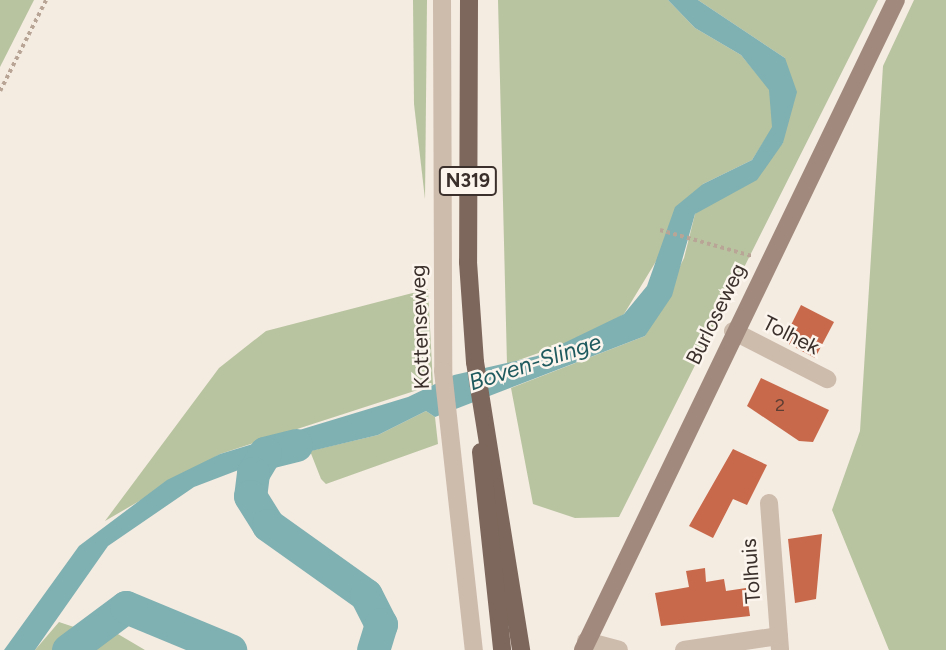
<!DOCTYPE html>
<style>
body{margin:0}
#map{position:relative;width:946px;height:650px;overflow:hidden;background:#f4ebe1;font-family:Figtree,sans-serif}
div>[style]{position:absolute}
.green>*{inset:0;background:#b8c4a0}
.water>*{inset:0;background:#7fb0b2}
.river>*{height:33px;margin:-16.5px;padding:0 16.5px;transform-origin:16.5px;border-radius:16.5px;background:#7fb0b2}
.building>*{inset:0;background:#c8694b}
.path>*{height:3.5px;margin-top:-1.75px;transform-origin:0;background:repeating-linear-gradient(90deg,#b9a596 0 3.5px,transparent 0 7px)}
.street>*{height:18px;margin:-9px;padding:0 9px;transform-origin:9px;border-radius:9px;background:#cdbbac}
.secondary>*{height:18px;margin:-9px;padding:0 9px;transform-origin:9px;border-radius:9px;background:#a18a7d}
.primary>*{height:18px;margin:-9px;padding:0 9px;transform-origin:9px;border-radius:9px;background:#7d675c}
span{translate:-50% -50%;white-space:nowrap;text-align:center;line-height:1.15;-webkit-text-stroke:5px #fbf5ee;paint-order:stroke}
.number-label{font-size:18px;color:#5e3e33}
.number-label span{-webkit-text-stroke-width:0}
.shield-label span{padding:2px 5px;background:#fbf5ee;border:2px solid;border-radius:5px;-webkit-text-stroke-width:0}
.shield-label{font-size:19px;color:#3b302b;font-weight:700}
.street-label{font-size:21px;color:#3b302b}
.water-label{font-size:23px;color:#1f5a5e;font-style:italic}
</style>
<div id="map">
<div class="green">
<div style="clip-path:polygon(0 0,34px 0,0 67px)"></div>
<div style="clip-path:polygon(413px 0,427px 0,425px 199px,414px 104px)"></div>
<div style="clip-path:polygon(498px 0,668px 0,695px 28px,741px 55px,770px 90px,773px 127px,752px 160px,703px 184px,624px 314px,590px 335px,507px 364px)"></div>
<div style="clip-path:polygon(698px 0,878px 0,619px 517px,575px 518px,533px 504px,511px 388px,645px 336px,684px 258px,695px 214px,783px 143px,785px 58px)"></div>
<div style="clip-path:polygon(914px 0,946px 0,946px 650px,889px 650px,832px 510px,860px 431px,883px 66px)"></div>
<div style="clip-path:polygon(428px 289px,433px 385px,220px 454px,105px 521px,219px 368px,266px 331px)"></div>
<div style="clip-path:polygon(426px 411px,435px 417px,438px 444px,326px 484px,321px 479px,310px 451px,378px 435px)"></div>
<div style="clip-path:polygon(59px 622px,95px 634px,106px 627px,145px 650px,35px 650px)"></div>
</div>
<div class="water">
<div style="clip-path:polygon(668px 0,698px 0,785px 58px,797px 92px,783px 143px,757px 180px,695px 214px,672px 296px,645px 336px,435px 417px,426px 411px,378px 435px,249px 466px,194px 487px,108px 546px,35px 650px,4px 650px,79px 546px,167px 480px,220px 454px,408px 397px,454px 375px,537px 356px,624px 314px,647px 286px,675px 207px,703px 184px,752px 160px,772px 127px,769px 90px,741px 55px,695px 28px)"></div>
</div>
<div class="river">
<div style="left:296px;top:445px;width:32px;rotate:166deg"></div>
<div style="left:265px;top:453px;width:23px;rotate:121deg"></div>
<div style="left:253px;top:473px;width:23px;rotate:97deg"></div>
<div style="left:250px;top:496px;width:34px;rotate:58deg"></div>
<div style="left:268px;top:525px;width:120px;rotate:35.5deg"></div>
<div style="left:366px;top:595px;width:33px;rotate:63deg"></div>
<div style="left:381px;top:624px;width:27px;rotate:107deg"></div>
<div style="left:68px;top:650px;width:72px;rotate:-36.6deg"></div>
<div style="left:126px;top:607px;width:113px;rotate:22.5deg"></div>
</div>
<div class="building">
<div style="clip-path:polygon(801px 305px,834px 322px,815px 358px,783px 341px)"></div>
<div style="clip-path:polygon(761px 378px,829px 410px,813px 442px,799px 441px,747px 406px)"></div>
<div style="clip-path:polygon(733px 449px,767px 465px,747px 505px,733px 499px,713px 538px,689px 526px)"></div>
<div style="clip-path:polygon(822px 534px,816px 599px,795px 603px,788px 539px)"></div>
<div style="clip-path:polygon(705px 568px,706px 582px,724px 579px,726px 591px,746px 588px,750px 616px,661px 626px,655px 593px,689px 587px,686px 571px)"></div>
</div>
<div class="path">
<div style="left:0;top:91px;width:102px;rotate:-63.2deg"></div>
<div style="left:660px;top:230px;width:96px;rotate:15.8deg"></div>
</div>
<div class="street">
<div style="left:442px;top:0;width:371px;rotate:89.8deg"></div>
<div style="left:443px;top:371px;width:281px;rotate:83.7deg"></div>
<div style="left:733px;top:331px;width:106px;rotate:27.1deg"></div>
<div style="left:769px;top:503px;width:147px;rotate:85.7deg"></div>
<div style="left:586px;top:641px;width:34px;rotate:15deg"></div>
<div style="left:684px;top:650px;width:96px;rotate:-8.4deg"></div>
</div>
<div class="secondary">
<div style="left:583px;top:650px;width:721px;rotate:-64.29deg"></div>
</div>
<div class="primary">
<div style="left:469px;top:0;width:262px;rotate:90.2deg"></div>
<div style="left:468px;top:262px;width:100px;rotate:86deg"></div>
<div style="left:475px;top:362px;width:292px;rotate:80.9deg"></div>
<div style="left:481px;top:452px;width:199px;rotate:83.9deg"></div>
</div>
<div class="number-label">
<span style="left:780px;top:405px">2</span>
</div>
<div class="shield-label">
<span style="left:468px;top:181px">N319</span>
</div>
<div class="street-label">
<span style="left:716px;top:314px;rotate:-64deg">Burloseweg</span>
<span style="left:420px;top:327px;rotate:-92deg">Kottenseweg</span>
<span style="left:791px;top:335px;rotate:27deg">Tolhek</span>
<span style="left:751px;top:571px;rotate:-94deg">Tolhuis</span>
</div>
<div class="water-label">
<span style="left:535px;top:362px;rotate:-18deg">Boven-Slinge</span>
</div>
</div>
